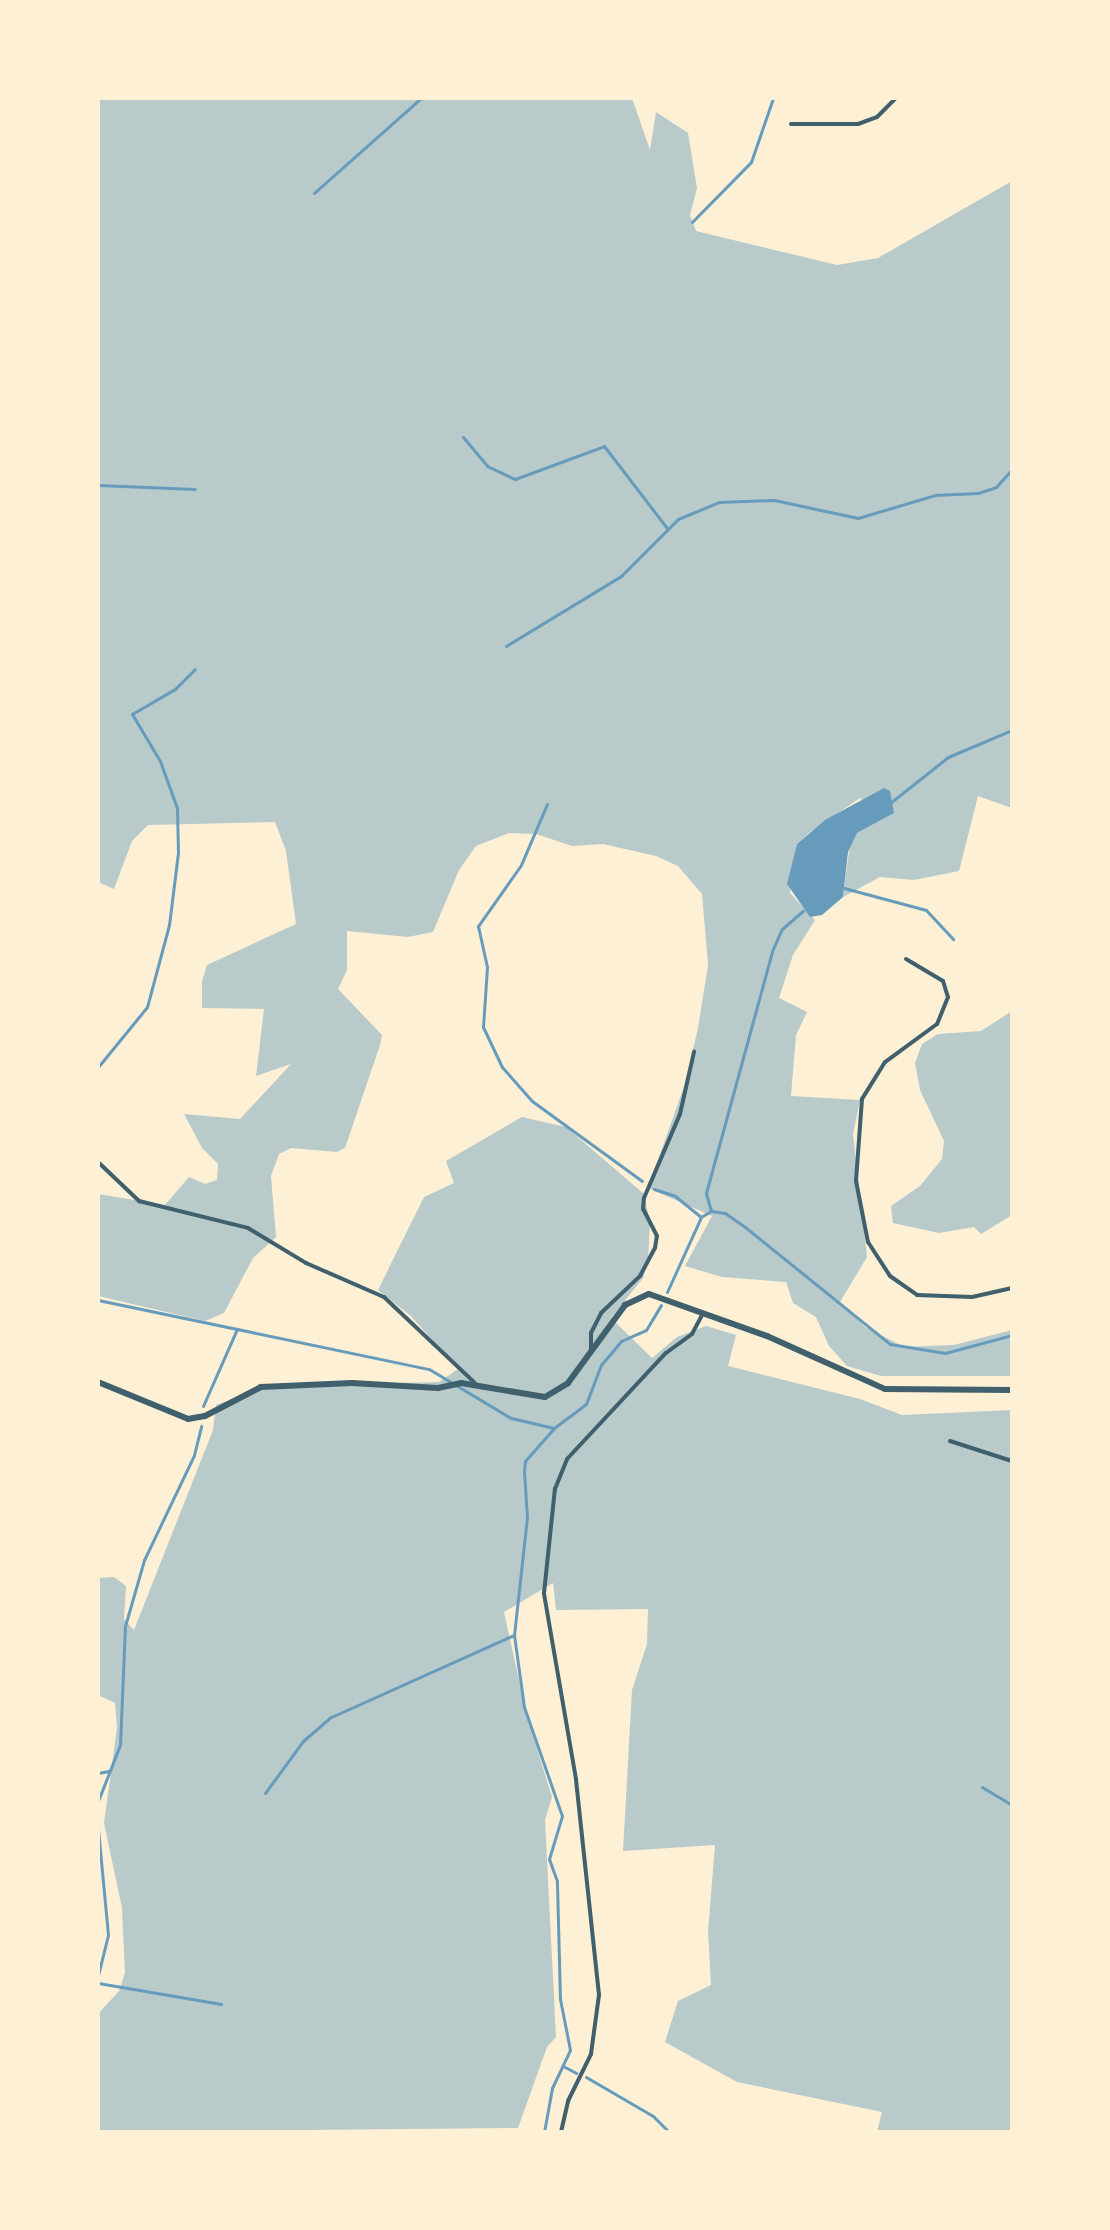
<!DOCTYPE html>
<style>
body{margin:0}
#map{position:relative;width:1110px;height:2230px;overflow:hidden;background:#fdf0d5;font-family:"DejaVu Sans",sans-serif}
div>[style]{position:absolute}
.green>*{inset:0;background:#b9caca}
.water>*{inset:0;background:#669bbc}
.stream>*{height:3px;margin:-1.5px;padding:0 1.5px;transform-origin:1.5px;border-radius:1.5px;background:#669bbc}
.minor>*{height:4px;margin:-2px;padding:0 2px;transform-origin:2px;border-radius:2px;background:#3f606c}
.tertiary>*{height:6px;margin:-3px;padding:0 3px;transform-origin:3px;border-radius:3px;background:#3f606c}
span{translate:-50% -50%;white-space:nowrap;text-align:center;line-height:1.15;-webkit-text-stroke:8px #fdf0d5;paint-order:stroke}
.frame{position:absolute;inset:0;border:100px solid #fdf0d5;pointer-events:none}
</style>
<div id="map">
<div class="green">
<div style="clip-path:polygon(98px 98px,632px 98px,650px 150px,656px 112px,688px 133px,697px 188px,690px 215px,696px 231px,837px 265px,878px 258px,1012px 181px,1012px 808px,978px 796px,959px 871px,914px 880px,880px 877px,843px 897px,850px 844px,857px 833px,881px 820px,860px 798px,810px 832px,797px 844px,790px 893px,815px 920px,793px 955px,779px 998px,807px 1012px,796px 1035px,791px 1096px,860px 1100px,853px 1134px,867px 1257px,840px 1302px,865px 1327px,904px 1347px,954px 1345px,1012px 1330px,1012px 1376px,881px 1376px,847px 1366px,829px 1346px,816px 1317px,793px 1303px,786px 1282px,722px 1277px,685px 1266px,712px 1216px,648px 1188px,686px 1081px,698px 1028px,708px 965px,702px 894px,678px 866px,656px 856px,603px 844px,572px 846px,536px 834px,509px 833px,476px 846px,459px 870px,433px 932px,408px 937px,347px 931px,347px 970px,338px 989px,382px 1035px,380px 1045px,345px 1148px,337px 1152px,291px 1148px,279px 1154px,271px 1176px,276px 1237px,253px 1258px,224px 1313px,205px 1321px,98px 1296px,98px 1194px,165px 1205px,189px 1177px,205px 1184px,217px 1180px,218px 1164px,202px 1148px,184px 1114px,240px 1119px,291px 1064px,256px 1076px,264px 1009px,202px 1008px,202px 981px,207px 965px,296px 924px,286px 851px,275px 822px,148px 825px,132px 841px,114px 889px,98px 882px)"></div>
<div style="clip-path:polygon(1012px 1011px,1012px 1215px,981px 1234px,974px 1227px,939px 1233px,893px 1223px,891px 1206px,920px 1186px,942px 1159px,944px 1141px,920px 1090px,915px 1063px,922px 1044px,938px 1034px,981px 1031px)"></div>
<div style="clip-path:polygon(522px 1117px,566px 1127px,644px 1194px,650px 1223px,648px 1261px,643px 1278px,611px 1318px,652px 1358px,677px 1337px,706px 1326px,736px 1335px,728px 1366px,860px 1399px,902px 1415px,1012px 1410px,1012px 2132px,877px 2132px,882px 2112px,737px 2082px,665px 2042px,678px 2001px,711px 1985px,708px 1932px,715px 1845px,623px 1851px,632px 1690px,647px 1644px,648px 1609px,556px 1610px,553px 1583px,504px 1612px,527px 1717px,552px 1797px,545px 1820px,556px 2037px,547px 2047px,518px 2128px,98px 2132px,98px 2014px,119px 1991px,125px 1973px,122px 1908px,104px 1823px,117px 1728px,115px 1703px,98px 1695px,98px 1578px,114px 1577px,126px 1586px,124px 1619px,134px 1630px,213px 1430px,216px 1405px,254px 1391px,306px 1385px,439px 1382px,458px 1369px,411px 1316px,378px 1290px,424px 1197px,454px 1183px,446px 1161px)"></div>
</div>
<div class="water">
<div style="clip-path:polygon(884px 788px,890px 791px,894px 813px,857px 833px,848px 852px,843px 897px,822px 915px,810px 917px,787px 884px,797px 844px,825px 820px)"></div>
</div>
<div class="stream">
<div style="left:314px;top:193px;width:143px;rotate:-41.6deg"></div>
<div style="left:692px;top:222px;width:84px;rotate:-45.5deg"></div>
<div style="left:751px;top:162px;width:68px;rotate:-71deg"></div>
<div style="left:463px;top:437px;width:38px;rotate:50deg"></div>
<div style="left:487px;top:466px;width:31px;rotate:25deg"></div>
<div style="left:515px;top:479px;width:95px;rotate:-20.3deg"></div>
<div style="left:604px;top:446px;width:103px;rotate:52.5deg"></div>
<div style="left:98px;top:485px;width:97px;rotate:2.4deg"></div>
<div style="left:506px;top:646px;width:135px;rotate:-31.3deg"></div>
<div style="left:621px;top:576px;width:81px;rotate:-45deg"></div>
<div style="left:678px;top:519px;width:44px;rotate:-22.5deg"></div>
<div style="left:719px;top:502px;width:55px;rotate:-2.1deg"></div>
<div style="left:774px;top:500px;width:86px;rotate:12.1deg"></div>
<div style="left:858px;top:518px;width:80px;rotate:-16.6deg"></div>
<div style="left:935px;top:495px;width:43px;rotate:-2.7deg"></div>
<div style="left:978px;top:493px;width:19px;rotate:-18deg"></div>
<div style="left:996px;top:487px;width:24px;rotate:-48deg"></div>
<div style="left:890px;top:803px;width:74px;rotate:-38.4deg"></div>
<div style="left:948px;top:757px;width:69px;rotate:-22.9deg"></div>
<div style="left:547px;top:804px;width:66px;rotate:113.1deg"></div>
<div style="left:521px;top:865px;width:75px;rotate:125.2deg"></div>
<div style="left:478px;top:926px;width:42px;rotate:77.6deg"></div>
<div style="left:487px;top:967px;width:60px;rotate:93.8deg"></div>
<div style="left:483px;top:1027px;width:44px;rotate:64.6deg"></div>
<div style="left:502px;top:1067px;width:45px;rotate:48.6deg"></div>
<div style="left:532px;top:1101px;width:136px;rotate:36deg"></div>
<div style="left:844px;top:888px;width:85px;rotate:15deg"></div>
<div style="left:926px;top:910px;width:40px;rotate:47deg"></div>
<div style="left:98px;top:1067px;width:77px;rotate:-50.8deg"></div>
<div style="left:147px;top:1007px;width:85px;rotate:-75deg"></div>
<div style="left:169px;top:925px;width:73px;rotate:-82.9deg"></div>
<div style="left:178px;top:853px;width:45px;rotate:-91.3deg"></div>
<div style="left:177px;top:808px;width:50px;rotate:-109.9deg"></div>
<div style="left:160px;top:761px;width:55px;rotate:-120.8deg"></div>
<div style="left:132px;top:714px;width:50px;rotate:-30.2deg"></div>
<div style="left:175px;top:689px;width:28px;rotate:-45deg"></div>
<div style="left:654px;top:1189px;width:22px;rotate:18deg"></div>
<div style="left:675px;top:1196px;width:33px;rotate:39deg"></div>
<div style="left:711px;top:1211px;width:19px;rotate:-106deg"></div>
<div style="left:706px;top:1193px;width:251px;rotate:-74.7deg"></div>
<div style="left:772px;top:951px;width:24px;rotate:-66deg"></div>
<div style="left:782px;top:929px;width:28px;rotate:-41deg"></div>
<div style="left:667px;top:1292px;width:82px;rotate:-65.6deg"></div>
<div style="left:701px;top:1217px;width:12px;rotate:-31deg"></div>
<div style="left:711px;top:1211px;width:14px;rotate:8deg"></div>
<div style="left:725px;top:1213px;width:24px;rotate:35deg"></div>
<div style="left:745px;top:1227px;width:186px;rotate:38.9deg"></div>
<div style="left:890px;top:1344px;width:56px;rotate:9.3deg"></div>
<div style="left:945px;top:1353px;width:69px;rotate:-15deg"></div>
<div style="left:98px;top:1300px;width:338px;rotate:11.8deg"></div>
<div style="left:429px;top:1369px;width:96px;rotate:30.9deg"></div>
<div style="left:511px;top:1418px;width:44px;rotate:13.1deg"></div>
<div style="left:203px;top:1406px;width:84px;rotate:-66.2deg"></div>
<div style="left:98px;top:1773px;width:11px;rotate:-10deg"></div>
<div style="left:982px;top:1787px;width:35px;rotate:31deg"></div>
<div style="left:265px;top:1793px;width:64px;rotate:-53.8deg"></div>
<div style="left:303px;top:1741px;width:35px;rotate:-41deg"></div>
<div style="left:329px;top:1718px;width:203px;rotate:-24.2deg"></div>
<div style="left:98px;top:1801px;width:60px;rotate:-68.6deg"></div>
<div style="left:120px;top:1745px;width:119px;rotate:-87.6deg"></div>
<div style="left:125px;top:1626px;width:69px;rotate:-73.9deg"></div>
<div style="left:144px;top:1560px;width:116px;rotate:-64.5deg"></div>
<div style="left:194px;top:1455px;width:30px;rotate:-76deg"></div>
<div style="left:98px;top:1829px;width:106px;rotate:84.6deg"></div>
<div style="left:108px;top:1935px;width:41px;rotate:104deg"></div>
<div style="left:98px;top:1983px;width:125px;rotate:9.7deg"></div>
<div style="left:563px;top:2066px;width:15px;rotate:28deg"></div>
<div style="left:586px;top:2077px;width:78px;rotate:30.2deg"></div>
<div style="left:653px;top:2116px;width:23px;rotate:45deg"></div>
<div style="left:544px;top:2132px;width:45px;rotate:-79.7deg"></div>
<div style="left:552px;top:2088px;width:42px;rotate:-64.7deg"></div>
<div style="left:570px;top:2050px;width:52px;rotate:-101.1deg"></div>
<div style="left:560px;top:1999px;width:118px;rotate:-91.5deg"></div>
<div style="left:557px;top:1881px;width:23px;rotate:-110deg"></div>
<div style="left:549px;top:1859px;width:45px;rotate:-73.2deg"></div>
<div style="left:562px;top:1816px;width:115px;rotate:-109.2deg"></div>
<div style="left:524px;top:1707px;width:73px;rotate:-97.9deg"></div>
<div style="left:514px;top:1635px;width:119px;rotate:-83.7deg"></div>
<div style="left:527px;top:1517px;width:45px;rotate:-93.8deg"></div>
<div style="left:524px;top:1472px;width:11px;rotate:-85deg"></div>
<div style="left:525px;top:1461px;width:44px;rotate:-48.7deg"></div>
<div style="left:554px;top:1428px;width:40px;rotate:-37deg"></div>
<div style="left:586px;top:1404px;width:42px;rotate:-69deg"></div>
<div style="left:601px;top:1365px;width:31px;rotate:-50deg"></div>
<div style="left:621px;top:1341px;width:27px;rotate:-24deg"></div>
<div style="left:646px;top:1330px;width:29px;rotate:-59deg"></div>
</div>
<div class="minor">
<div style="left:791px;top:124px;width:67px"></div>
<div style="left:858px;top:124px;width:20px;rotate:-20deg"></div>
<div style="left:877px;top:117px;width:27px;rotate:-45deg"></div>
<div style="left:906px;top:959px;width:43px;rotate:30.7deg"></div>
<div style="left:943px;top:981px;width:17px;rotate:73deg"></div>
<div style="left:948px;top:997px;width:29px;rotate:112deg"></div>
<div style="left:937px;top:1024px;width:64px;rotate:143.8deg"></div>
<div style="left:885px;top:1062px;width:44px;rotate:121.9deg"></div>
<div style="left:862px;top:1099px;width:82px;rotate:94.2deg"></div>
<div style="left:856px;top:1181px;width:62px;rotate:78.9deg"></div>
<div style="left:868px;top:1242px;width:40px;rotate:57.1deg"></div>
<div style="left:890px;top:1276px;width:33px;rotate:35deg"></div>
<div style="left:917px;top:1295px;width:55px;rotate:2.1deg"></div>
<div style="left:972px;top:1297px;width:41px;rotate:-12.7deg"></div>
<div style="left:98px;top:1162px;width:57px;rotate:43.6deg"></div>
<div style="left:139px;top:1201px;width:112px;rotate:13.9deg"></div>
<div style="left:248px;top:1228px;width:68px;rotate:31.1deg"></div>
<div style="left:306px;top:1263px;width:85px;rotate:23.6deg"></div>
<div style="left:384px;top:1297px;width:125px;rotate:43.4deg"></div>
<div style="left:591px;top:1351px;width:18px;rotate:-90deg"></div>
<div style="left:591px;top:1333px;width:22px;rotate:-63deg"></div>
<div style="left:601px;top:1313px;width:54px;rotate:-43.5deg"></div>
<div style="left:640px;top:1276px;width:32px;rotate:-62deg"></div>
<div style="left:655px;top:1248px;width:12px;rotate:-81deg"></div>
<div style="left:657px;top:1236px;width:30px;rotate:-117deg"></div>
<div style="left:643px;top:1209px;width:11px;rotate:-85deg"></div>
<div style="left:644px;top:1198px;width:91px;rotate:-66.8deg"></div>
<div style="left:680px;top:1114px;width:64px;rotate:-77.3deg"></div>
<div style="left:950px;top:1441px;width:65px;rotate:17.9deg"></div>
<div style="left:561px;top:2132px;width:32px;rotate:-77deg"></div>
<div style="left:568px;top:2101px;width:52px;rotate:-63.9deg"></div>
<div style="left:591px;top:2054px;width:60px;rotate:-82.3deg"></div>
<div style="left:599px;top:1995px;width:217px;rotate:-96.1deg"></div>
<div style="left:576px;top:1779px;width:189px;rotate:-99.8deg"></div>
<div style="left:544px;top:1593px;width:105px;rotate:-84deg"></div>
<div style="left:555px;top:1489px;width:32px;rotate:-68deg"></div>
<div style="left:567px;top:1459px;width:145px;rotate:-47deg"></div>
<div style="left:666px;top:1353px;width:32px;rotate:-36deg"></div>
<div style="left:692px;top:1334px;width:24px;rotate:-62deg"></div>
</div>
<div class="tertiary">
<div style="left:98px;top:1382px;width:97px;rotate:22.3deg"></div>
<div style="left:188px;top:1419px;width:17px;rotate:-10deg"></div>
<div style="left:205px;top:1416px;width:63px;rotate:-27.4deg"></div>
<div style="left:261px;top:1387px;width:91px;rotate:-2.5deg"></div>
<div style="left:352px;top:1383px;width:86px;rotate:3.3deg"></div>
<div style="left:438px;top:1388px;width:24px;rotate:-12deg"></div>
<div style="left:461px;top:1383px;width:85px;rotate:9.5deg"></div>
<div style="left:545px;top:1397px;width:27px;rotate:-31deg"></div>
<div style="left:568px;top:1383px;width:97px;rotate:-53.8deg"></div>
<div style="left:625px;top:1305px;width:26px;rotate:-25deg"></div>
<div style="left:649px;top:1294px;width:125px;rotate:19.6deg"></div>
<div style="left:767px;top:1336px;width:129px;rotate:24.2deg"></div>
<div style="left:885px;top:1389px;width:127px;rotate:0.5deg"></div>
</div>
<div class="frame"></div>
</div>
